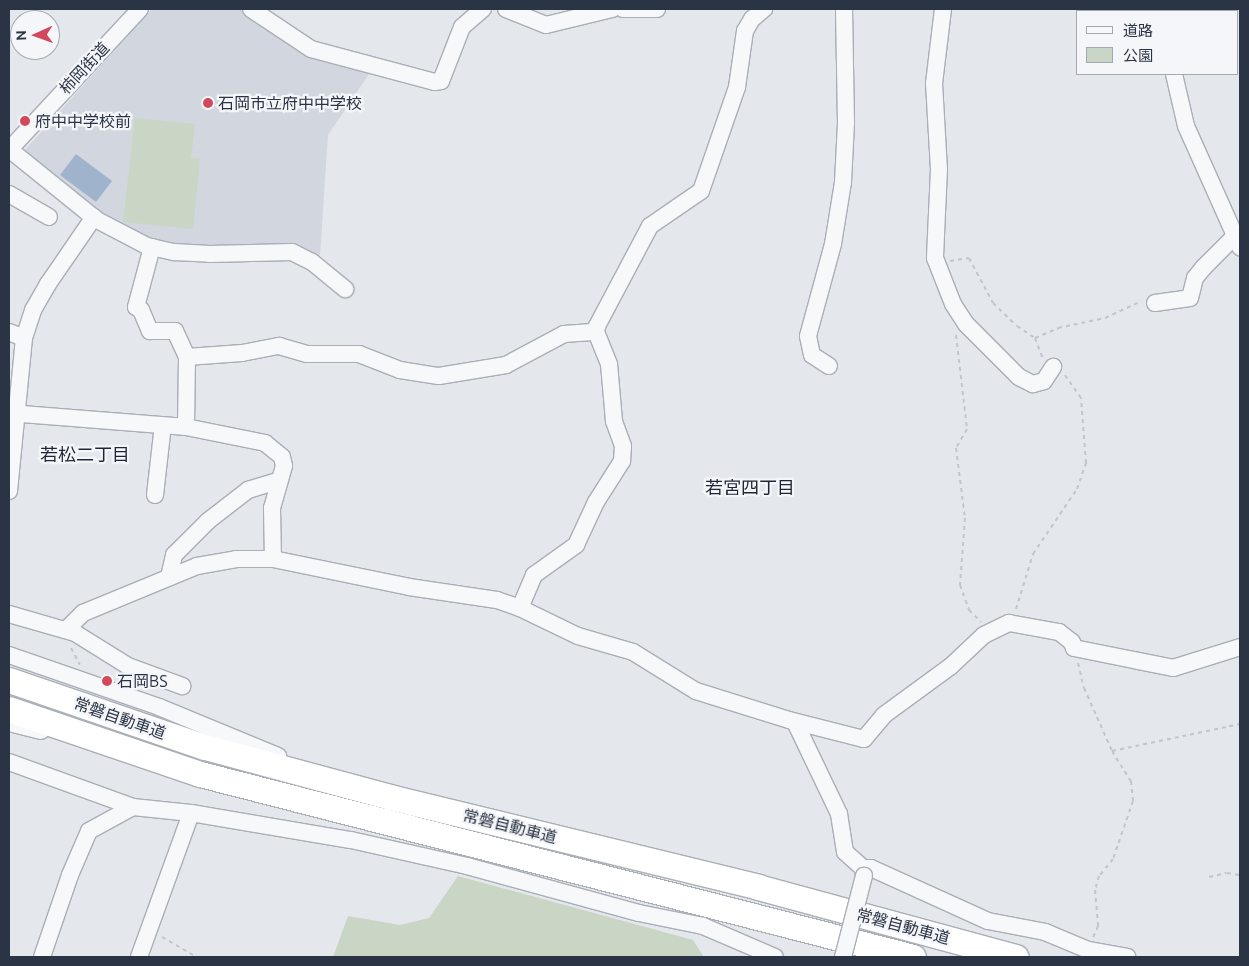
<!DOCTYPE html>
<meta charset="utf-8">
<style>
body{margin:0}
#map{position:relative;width:1249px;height:966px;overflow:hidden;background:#e4e7ec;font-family:Ubuntu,"Noto Sans JP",sans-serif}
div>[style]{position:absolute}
.built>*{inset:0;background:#d2d6de}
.green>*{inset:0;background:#c9d6c5}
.water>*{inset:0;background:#9fb4cc}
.path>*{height:2px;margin-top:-1px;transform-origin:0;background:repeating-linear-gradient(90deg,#c2c5cb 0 4px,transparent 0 8px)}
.roads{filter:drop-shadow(1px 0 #a9aeb7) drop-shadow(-1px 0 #a9aeb7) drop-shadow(0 1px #a9aeb7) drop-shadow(0 -1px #a9aeb7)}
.minor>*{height:16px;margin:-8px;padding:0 8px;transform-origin:8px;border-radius:8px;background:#f7f8fa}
.highway>*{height:25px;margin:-12.5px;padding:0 12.5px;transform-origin:12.5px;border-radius:12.5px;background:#fff}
.bridges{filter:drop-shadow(1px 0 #a9aeb7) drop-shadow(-1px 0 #a9aeb7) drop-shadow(0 1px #a9aeb7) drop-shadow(0 -1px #a9aeb7)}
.minor-bridge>*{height:16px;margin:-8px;padding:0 8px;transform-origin:8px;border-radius:8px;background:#f7f8fa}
.dots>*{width:14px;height:14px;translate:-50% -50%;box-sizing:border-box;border:2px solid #f4f6f9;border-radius:50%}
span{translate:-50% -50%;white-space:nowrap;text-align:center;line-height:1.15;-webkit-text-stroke:4.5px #f4f6f9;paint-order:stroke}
.street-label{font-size:16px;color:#2b3445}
.poi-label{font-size:16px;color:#2b3445}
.left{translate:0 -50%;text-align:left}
.neighbourhood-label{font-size:18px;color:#1d2536}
.frame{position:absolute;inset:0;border:10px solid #2b3445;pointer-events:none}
.legend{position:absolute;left:1076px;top:10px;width:162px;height:65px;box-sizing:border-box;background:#f4f6f9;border:1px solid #a4a8b1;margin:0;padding:6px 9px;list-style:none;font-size:15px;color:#2b3445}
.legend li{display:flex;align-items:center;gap:10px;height:25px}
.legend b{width:25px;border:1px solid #a4a8b1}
.north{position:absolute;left:10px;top:10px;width:50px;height:50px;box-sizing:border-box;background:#f4f6f9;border:1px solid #a4a8b1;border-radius:50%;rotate:268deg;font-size:14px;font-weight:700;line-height:20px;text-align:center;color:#2b3445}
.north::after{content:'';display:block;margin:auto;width:18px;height:22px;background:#d1495b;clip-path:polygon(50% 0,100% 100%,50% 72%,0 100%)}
</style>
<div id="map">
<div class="built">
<div style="clip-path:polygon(152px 9px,243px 9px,371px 71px,328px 135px,320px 255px,316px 259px,155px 241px,125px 229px,93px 209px,24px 151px)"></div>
</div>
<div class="green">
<div style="clip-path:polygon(135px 118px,195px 124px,191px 158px,200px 159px,193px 229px,123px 222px)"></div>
<div style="clip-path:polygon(458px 876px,693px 940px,704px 957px,333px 957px,348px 916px,400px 925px,429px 918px)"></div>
</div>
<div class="water">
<div style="clip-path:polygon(76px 154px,112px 181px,96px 202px,60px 175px)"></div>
</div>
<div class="path">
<div style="left:950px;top:261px;width:19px;rotate:-9deg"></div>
<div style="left:969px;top:258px;width:51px;rotate:61.9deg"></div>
<div style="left:993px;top:303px;width:33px;rotate:44deg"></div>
<div style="left:1017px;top:326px;width:22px;rotate:34deg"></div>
<div style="left:1035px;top:338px;width:25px;rotate:-23deg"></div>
<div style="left:1058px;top:328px;width:48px;rotate:-12deg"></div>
<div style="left:1105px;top:318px;width:40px;rotate:-25deg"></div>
<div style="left:956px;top:335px;width:95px;rotate:83.3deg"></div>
<div style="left:967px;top:429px;width:22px;rotate:120deg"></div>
<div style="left:956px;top:448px;width:71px;rotate:82.7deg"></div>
<div style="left:965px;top:518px;width:67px;rotate:94.3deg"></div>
<div style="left:960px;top:585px;width:27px;rotate:70deg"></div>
<div style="left:969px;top:610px;width:17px;rotate:45deg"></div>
<div style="left:1035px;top:338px;width:22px;rotate:69deg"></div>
<div style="left:1016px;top:609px;width:58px;rotate:-72.8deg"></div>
<div style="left:1033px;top:554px;width:78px;rotate:-55.9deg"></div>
<div style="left:1077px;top:489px;width:28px;rotate:-71deg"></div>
<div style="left:1086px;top:463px;width:65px;rotate:-94.4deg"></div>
<div style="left:1081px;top:398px;width:28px;rotate:-125deg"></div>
<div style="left:71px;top:648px;width:19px;rotate:62deg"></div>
<div style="left:1078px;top:663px;width:26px;rotate:77deg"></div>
<div style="left:1084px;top:688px;width:69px;rotate:66deg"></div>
<div style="left:1112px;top:751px;width:36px;rotate:58deg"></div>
<div style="left:1131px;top:781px;width:20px;rotate:84deg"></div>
<div style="left:1133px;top:801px;width:61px;rotate:109deg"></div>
<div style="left:1113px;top:859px;width:22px;rotate:129deg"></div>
<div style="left:1099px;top:876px;width:15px;rotate:106deg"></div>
<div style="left:1095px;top:890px;width:36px;rotate:85deg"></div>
<div style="left:1098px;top:926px;width:13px;rotate:113deg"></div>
<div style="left:1112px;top:751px;width:131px;rotate:-11.9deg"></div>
<div style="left:1209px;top:877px;width:18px;rotate:-13deg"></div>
<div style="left:1227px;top:873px;width:13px;rotate:9deg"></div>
<div style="left:162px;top:937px;width:39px;rotate:30deg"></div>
</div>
<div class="roads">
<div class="minor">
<div style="left:251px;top:9px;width:72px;rotate:33.7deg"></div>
<div style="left:311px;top:49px;width:128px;rotate:14.9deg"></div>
<div style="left:435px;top:82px;width:6px;rotate:-9deg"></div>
<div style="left:441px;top:81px;width:58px;rotate:-68.7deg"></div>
<div style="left:462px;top:27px;width:28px;rotate:-41deg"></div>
<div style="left:506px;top:9px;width:43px;rotate:21.8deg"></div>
<div style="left:546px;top:25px;width:68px;rotate:-13.6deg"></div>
<div style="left:623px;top:9px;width:34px"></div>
<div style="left:943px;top:9px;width:75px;rotate:96.9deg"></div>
<div style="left:934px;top:83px;width:86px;rotate:86.7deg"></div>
<div style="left:939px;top:169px;width:89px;rotate:92.6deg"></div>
<div style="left:935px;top:258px;width:49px;rotate:68.6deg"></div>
<div style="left:953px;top:304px;width:24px;rotate:57deg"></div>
<div style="left:966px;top:324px;width:75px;rotate:45deg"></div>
<div style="left:1019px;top:377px;width:16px;rotate:27deg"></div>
<div style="left:1033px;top:384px;width:11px;rotate:-15deg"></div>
<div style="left:1044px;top:381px;width:17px;rotate:-57deg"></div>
<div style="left:1174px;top:11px;width:2px;rotate:-90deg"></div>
<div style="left:1174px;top:74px;width:53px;rotate:77deg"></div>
<div style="left:1186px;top:126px;width:133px;rotate:65.9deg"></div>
<div style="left:9px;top:149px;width:113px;rotate:38.9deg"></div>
<div style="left:97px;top:220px;width:56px;rotate:27.5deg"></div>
<div style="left:147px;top:246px;width:28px;rotate:13deg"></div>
<div style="left:174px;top:252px;width:36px;rotate:3deg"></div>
<div style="left:210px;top:254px;width:82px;rotate:-1.4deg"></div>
<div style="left:292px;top:252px;width:22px;rotate:27deg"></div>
<div style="left:312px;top:262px;width:43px;rotate:39.3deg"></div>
<div style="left:9px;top:150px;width:192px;rotate:-47.1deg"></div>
<div style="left:9px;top:194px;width:46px;rotate:29.9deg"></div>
<div style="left:152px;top:247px;width:62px;rotate:104.9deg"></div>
<div style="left:136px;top:307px;width:6px;rotate:31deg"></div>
<div style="left:141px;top:310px;width:23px;rotate:67deg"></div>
<div style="left:150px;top:331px;width:25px"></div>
<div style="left:175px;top:331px;width:29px;rotate:65deg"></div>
<div style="left:187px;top:357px;width:70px;rotate:90.8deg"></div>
<div style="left:1155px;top:303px;width:35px;rotate:-8deg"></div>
<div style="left:1190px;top:298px;width:21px;rotate:-76deg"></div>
<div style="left:1195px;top:278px;width:13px;rotate:-51deg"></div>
<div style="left:1203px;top:268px;width:45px;rotate:-45deg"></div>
<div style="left:1235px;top:236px;width:5px;rotate:-11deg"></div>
<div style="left:9px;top:332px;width:16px;rotate:22deg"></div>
<div style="left:187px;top:357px;width:55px;rotate:-4.2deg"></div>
<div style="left:242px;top:353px;width:38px;rotate:-11deg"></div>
<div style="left:279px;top:346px;width:29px;rotate:16deg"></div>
<div style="left:307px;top:354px;width:52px"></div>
<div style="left:359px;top:354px;width:44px;rotate:21.3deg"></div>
<div style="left:400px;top:370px;width:39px;rotate:9deg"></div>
<div style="left:439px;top:376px;width:68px;rotate:-9.3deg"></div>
<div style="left:506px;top:365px;width:66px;rotate:-28.1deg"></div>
<div style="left:564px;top:334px;width:32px;rotate:-4deg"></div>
<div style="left:829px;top:366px;width:20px;rotate:-147deg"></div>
<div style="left:812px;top:355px;width:19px;rotate:-102deg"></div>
<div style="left:808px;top:336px;width:95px;rotate:-74.8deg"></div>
<div style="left:833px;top:244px;width:63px;rotate:-80.8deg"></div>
<div style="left:843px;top:182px;width:59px;rotate:-87.1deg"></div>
<div style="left:846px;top:123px;width:114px;rotate:-91deg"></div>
<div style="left:9px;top:413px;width:178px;rotate:4.5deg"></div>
<div style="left:186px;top:427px;width:81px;rotate:11.4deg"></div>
<div style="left:265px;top:443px;width:22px;rotate:39deg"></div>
<div style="left:282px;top:457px;width:9px;rotate:77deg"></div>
<div style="left:284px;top:466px;width:44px;rotate:105.9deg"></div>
<div style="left:272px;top:508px;width:51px;rotate:88.9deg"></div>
<div style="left:9px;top:491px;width:154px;rotate:-84.4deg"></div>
<div style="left:24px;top:338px;width:29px;rotate:-72deg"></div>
<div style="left:33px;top:310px;width:30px;rotate:-60deg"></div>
<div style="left:48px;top:284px;width:81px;rotate:-55.5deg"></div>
<div style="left:155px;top:495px;width:70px;rotate:-83.5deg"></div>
<div style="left:169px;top:577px;width:23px;rotate:-77deg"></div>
<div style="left:174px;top:555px;width:48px;rotate:-45deg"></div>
<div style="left:208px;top:521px;width:51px;rotate:-37.8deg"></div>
<div style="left:248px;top:490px;width:31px;rotate:-17deg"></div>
<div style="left:520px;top:608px;width:36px;rotate:-67deg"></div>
<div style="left:534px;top:575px;width:52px;rotate:-35.5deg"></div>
<div style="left:576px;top:545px;width:47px;rotate:-65.1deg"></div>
<div style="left:596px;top:502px;width:49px;rotate:-57.6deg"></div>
<div style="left:622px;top:461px;width:15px;rotate:-86deg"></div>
<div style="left:623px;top:446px;width:27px;rotate:-110deg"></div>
<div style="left:614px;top:421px;width:57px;rotate:-95deg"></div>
<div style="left:609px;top:364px;width:35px;rotate:-112deg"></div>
<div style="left:596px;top:332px;width:6px;rotate:-81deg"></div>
<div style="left:597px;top:326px;width:113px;rotate:-62.1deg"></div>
<div style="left:650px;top:226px;width:62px;rotate:-34.5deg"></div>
<div style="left:701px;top:191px;width:110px;rotate:-70.9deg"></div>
<div style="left:737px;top:87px;width:57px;rotate:-81.9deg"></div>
<div style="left:745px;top:31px;width:14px;rotate:-60deg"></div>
<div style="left:752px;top:19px;width:16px;rotate:-40deg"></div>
<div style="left:9px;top:614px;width:69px;rotate:16.1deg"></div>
<div style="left:75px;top:633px;width:62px;rotate:31.9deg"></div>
<div style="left:128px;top:666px;width:58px;rotate:20.3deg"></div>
<div style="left:66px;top:630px;width:24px;rotate:-45deg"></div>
<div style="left:83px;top:613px;width:123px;rotate:-22.4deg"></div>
<div style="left:197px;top:566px;width:40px;rotate:-10deg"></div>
<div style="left:236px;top:559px;width:37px"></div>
<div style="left:273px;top:559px;width:139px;rotate:11.6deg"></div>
<div style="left:409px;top:587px;width:89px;rotate:8.4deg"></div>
<div style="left:497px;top:600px;width:24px;rotate:19deg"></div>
<div style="left:520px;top:608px;width:64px;rotate:25.8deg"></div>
<div style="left:578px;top:636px;width:57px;rotate:16.2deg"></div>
<div style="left:633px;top:652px;width:74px;rotate:31.8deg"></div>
<div style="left:696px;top:691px;width:97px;rotate:17.3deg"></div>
<div style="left:789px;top:720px;width:77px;rotate:14.2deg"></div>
<div style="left:864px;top:739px;width:31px;rotate:-50deg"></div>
<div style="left:884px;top:715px;width:83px;rotate:-36.2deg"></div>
<div style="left:951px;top:666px;width:45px;rotate:-43.2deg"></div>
<div style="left:984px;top:635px;width:28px;rotate:-26deg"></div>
<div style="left:1009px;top:623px;width:51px;rotate:10.2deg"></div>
<div style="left:1059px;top:632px;width:16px;rotate:38deg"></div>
<div style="left:1072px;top:642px;width:6px;rotate:72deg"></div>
<div style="left:1074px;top:648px;width:101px;rotate:11.4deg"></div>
<div style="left:1173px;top:668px;width:70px;rotate:-17.4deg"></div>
<div style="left:9px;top:655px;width:159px;rotate:19.1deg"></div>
<div style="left:159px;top:707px;width:129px;rotate:22.4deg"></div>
<div style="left:795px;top:722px;width:102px;rotate:64.4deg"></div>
<div style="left:839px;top:814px;width:38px;rotate:81deg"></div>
<div style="left:845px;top:852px;width:24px;rotate:42deg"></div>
<div style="left:863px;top:868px;width:8px;rotate:83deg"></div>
<div style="left:9px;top:723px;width:33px;rotate:14deg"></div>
<div style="left:9px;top:762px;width:132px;rotate:19.9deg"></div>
<div style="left:133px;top:807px;width:58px;rotate:5.9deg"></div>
<div style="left:191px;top:813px;width:162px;rotate:9.6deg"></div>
<div style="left:351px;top:840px;width:119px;rotate:12.6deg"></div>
<div style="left:467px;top:866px;width:178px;rotate:15.3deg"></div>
<div style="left:639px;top:913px;width:65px;rotate:11.5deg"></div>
<div style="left:703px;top:926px;width:78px;rotate:23.3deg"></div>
<div style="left:863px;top:868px;width:8px"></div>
<div style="left:871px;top:868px;width:128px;rotate:24.4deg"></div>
<div style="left:988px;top:921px;width:58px;rotate:10.9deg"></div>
<div style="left:1045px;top:932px;width:47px;rotate:22.7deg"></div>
<div style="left:1088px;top:950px;width:40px;rotate:10deg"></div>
<div style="left:42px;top:957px;width:87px;rotate:-71.1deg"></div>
<div style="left:70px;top:875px;width:48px;rotate:-66.6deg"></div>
<div style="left:89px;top:831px;width:50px;rotate:-28.6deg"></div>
<div style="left:139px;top:957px;width:153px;rotate:-70.1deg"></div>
</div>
<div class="highway">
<div style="left:9px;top:680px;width:207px;rotate:18.9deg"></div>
<div style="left:205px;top:747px;width:192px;rotate:15.1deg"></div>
<div style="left:390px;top:797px;width:379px;rotate:13.7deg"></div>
<div style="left:758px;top:887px;width:267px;rotate:15.2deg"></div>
<div style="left:9px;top:709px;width:202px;rotate:18.8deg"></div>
<div style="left:200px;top:774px;width:736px;rotate:14.39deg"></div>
</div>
</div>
<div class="bridges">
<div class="minor-bridge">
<div style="left:843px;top:957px;width:84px;rotate:-75.5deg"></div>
</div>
</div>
<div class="dots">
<div style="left:208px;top:103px;background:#d1495b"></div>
<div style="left:25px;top:121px;background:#d1495b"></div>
<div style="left:107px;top:681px;background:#d1495b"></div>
</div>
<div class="street-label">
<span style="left:84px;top:68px;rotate:-47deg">柿岡街道</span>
<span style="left:120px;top:718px;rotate:19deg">常磐自動車道</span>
<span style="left:510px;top:826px;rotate:14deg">常磐自動車道</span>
<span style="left:903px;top:926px;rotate:15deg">常磐自動車道</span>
</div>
<div class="poi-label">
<span class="left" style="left:218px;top:103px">石岡市立府中中学校</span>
<span class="left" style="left:35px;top:121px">府中中学校前</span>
<span class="left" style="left:117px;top:681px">石岡BS</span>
</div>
<div class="neighbourhood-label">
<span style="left:85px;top:454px">若松二丁目</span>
<span style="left:750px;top:487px">若宮四丁目</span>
</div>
<div class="frame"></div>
<ul class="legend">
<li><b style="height:6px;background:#f7f8fa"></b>道路</li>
<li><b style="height:14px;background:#c9d6c5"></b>公園</li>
</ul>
<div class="north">N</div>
</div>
